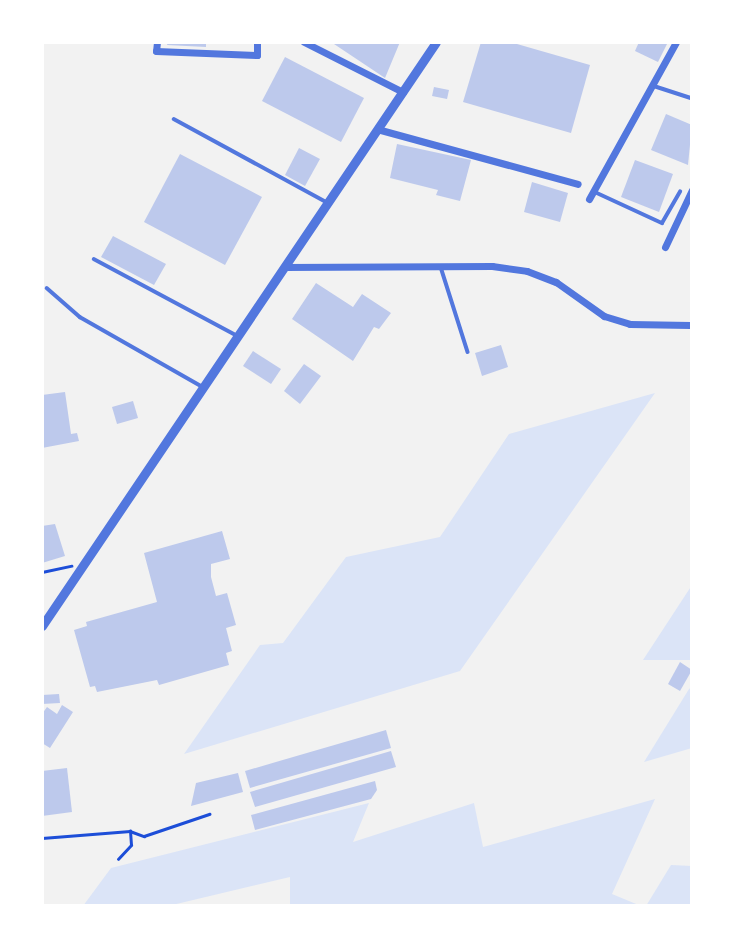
<!DOCTYPE html>
<style>
body{margin:0}
#map{position:relative;width:734px;height:948px;overflow:hidden;background:#f2f2f2;font-family:Poppins,sans-serif}
div>[style]{position:absolute}
.green>*{inset:0;background:#dbe4f7}
.building>*{inset:0;background:#bdc9ec}
.path>*{height:2.5px;margin:-1.25px;padding:0 1.25px;transform-origin:1.25px;border-radius:1.25px;background:#1d4ed8}
.service>*{height:3.5px;margin:-1.75px;padding:0 1.75px;transform-origin:1.75px;border-radius:1.75px;background:#5277de}
.minor>*{height:7px;margin:-3.5px;padding:0 3.5px;transform-origin:3.5px;border-radius:3.5px;background:#5277de}
.tertiary>*{height:9px;margin:-4.5px;padding:0 4.5px;transform-origin:4.5px;border-radius:4.5px;background:#5277de}
span{translate:-50% -50%;white-space:nowrap;text-align:center;line-height:1.15;-webkit-text-stroke:7px #fff;paint-order:stroke}
.frame{position:absolute;inset:0;border:44px solid #fff;pointer-events:none}
</style>
<div id="map">
<div class="green">
<div style="clip-path:polygon(655px 393px,460px 671px,184px 754px,260px 645px,283px 643px,346px 557px,440px 537px,509px 434px)"></div>
<div style="clip-path:polygon(692px 585px,692px 660px,643px 660px)"></div>
<div style="clip-path:polygon(692px 687px,692px 748px,644px 762px,689px 689px)"></div>
<div style="clip-path:polygon(655px 799px,612px 894px,641px 906px,290px 906px,290px 877px,168px 906px,83px 906px,111px 868px,369px 803px,353px 842px,474px 803px,483px 847px)"></div>
<div style="clip-path:polygon(671px 865px,692px 866px,692px 906px,646px 906px)"></div>
</div>
<div class="building">
<div style="clip-path:polygon(168px 42px,206px 42px,206px 47px,167px 45px)"></div>
<div style="clip-path:polygon(331px 42px,400px 42px,385px 78px)"></div>
<div style="clip-path:polygon(481px 42px,510px 42px,590px 65px,571px 133px,463px 102px)"></div>
<div style="clip-path:polygon(639px 42px,668px 42px,658px 62px,635px 51px)"></div>
<div style="clip-path:polygon(285px 57px,364px 98px,341px 142px,262px 101px)"></div>
<div style="clip-path:polygon(434px 87px,449px 90px,447px 99px,432px 96px)"></div>
<div style="clip-path:polygon(666px 114px,692px 125px,688px 165px,651px 150px)"></div>
<div style="clip-path:polygon(397px 144px,471px 160px,460px 201px,436px 195px,438px 190px,390px 178px)"></div>
<div style="clip-path:polygon(299px 148px,320px 159px,305px 186px,285px 175px)"></div>
<div style="clip-path:polygon(180px 154px,262px 197px,225px 265px,144px 222px)"></div>
<div style="clip-path:polygon(635px 160px,673px 174px,659px 212px,621px 197px)"></div>
<div style="clip-path:polygon(532px 182px,568px 193px,560px 222px,524px 212px)"></div>
<div style="clip-path:polygon(113px 236px,166px 264px,154px 285px,101px 257px)"></div>
<div style="clip-path:polygon(316px 283px,353px 307px,362px 294px,391px 313px,379px 329px,374px 327px,353px 361px,292px 319px)"></div>
<div style="clip-path:polygon(501px 345px,508px 367px,482px 376px,475px 353px)"></div>
<div style="clip-path:polygon(253px 351px,281px 369px,271px 384px,243px 366px)"></div>
<div style="clip-path:polygon(304px 364px,321px 376px,300px 404px,284px 391px)"></div>
<div style="clip-path:polygon(65px 392px,71px 434px,77px 433px,79px 441px,42px 448px,42px 395px)"></div>
<div style="clip-path:polygon(133px 401px,138px 418px,117px 424px,112px 407px)"></div>
<div style="clip-path:polygon(55px 524px,65px 556px,42px 563px,42px 526px)"></div>
<div style="clip-path:polygon(222px 531px,230px 559px,211px 564px,211px 577px,216px 596px,227px 593px,236px 625px,226px 628px,232px 651px,226px 653px,229px 665px,159px 685px,157px 680px,97px 692px,95px 686px,90px 687px,74px 630px,87px 626px,86px 622px,157px 602px,144px 553px)"></div>
<div style="clip-path:polygon(680px 662px,692px 670px,680px 691px,668px 684px)"></div>
<div style="clip-path:polygon(59px 694px,60px 703px,42px 704px,42px 695px)"></div>
<div style="clip-path:polygon(62px 705px,73px 712px,50px 748px,42px 743px,42px 714px,47px 707px,57px 714px)"></div>
<div style="clip-path:polygon(386px 730px,391px 748px,250px 788px,245px 771px)"></div>
<div style="clip-path:polygon(391px 751px,396px 767px,255px 807px,250px 792px)"></div>
<div style="clip-path:polygon(67px 768px,72px 812px,42px 816px,42px 771px)"></div>
<div style="clip-path:polygon(238px 773px,243px 792px,191px 806px,196px 783px)"></div>
<div style="clip-path:polygon(375px 781px,377px 790px,371px 799px,255px 830px,251px 815px)"></div>
</div>
<div class="path">
<div style="left:42px;top:572px;width:30px;rotate:-12deg"></div>
<div style="left:42px;top:838px;width:88px;rotate:-4.5deg"></div>
<div style="left:130px;top:831px;width:15px;rotate:20deg"></div>
<div style="left:144px;top:836px;width:69px;rotate:-18.7deg"></div>
<div style="left:118px;top:859px;width:19px;rotate:-47deg"></div>
<div style="left:131px;top:845px;width:14px;rotate:-94deg"></div>
</div>
<div class="service">
<div style="left:654px;top:86px;width:40px;rotate:18deg"></div>
<div style="left:174px;top:119px;width:173px;rotate:28.6deg"></div>
<div style="left:595px;top:192px;width:74px;rotate:24.8deg"></div>
<div style="left:662px;top:223px;width:36px;rotate:-60deg"></div>
<div style="left:94px;top:259px;width:161px;rotate:28.2deg"></div>
<div style="left:441px;top:267px;width:89px;rotate:72.4deg"></div>
<div style="left:47px;top:288px;width:44px;rotate:41.3deg"></div>
<div style="left:80px;top:317px;width:139px;rotate:29.7deg"></div>
</div>
<div class="minor">
<div style="left:157px;top:42px;width:9px;rotate:96deg"></div>
<div style="left:156px;top:51px;width:101px;rotate:2.3deg"></div>
<div style="left:257px;top:55px;width:13px;rotate:-90deg"></div>
<div style="left:304px;top:42px;width:111px;rotate:26.8deg"></div>
<div style="left:377px;top:129px;width:208px;rotate:15.3deg"></div>
<div style="left:589px;top:199px;width:179px;rotate:-61deg"></div>
<div style="left:665px;top:247px;width:63px;rotate:-64.7deg"></div>
<div style="left:284px;top:267px;width:208px;rotate:-0.3deg"></div>
<div style="left:492px;top:266px;width:35px;rotate:8deg"></div>
<div style="left:527px;top:271px;width:31px;rotate:21deg"></div>
<div style="left:556px;top:282px;width:59px;rotate:35.3deg"></div>
<div style="left:604px;top:316px;width:27px;rotate:17deg"></div>
<div style="left:630px;top:324px;width:60px;rotate:1deg"></div>
</div>
<div class="tertiary">
<div style="left:42px;top:626px;width:704px;rotate:-55.99deg"></div>
</div>
<div class="frame"></div>
</div>
